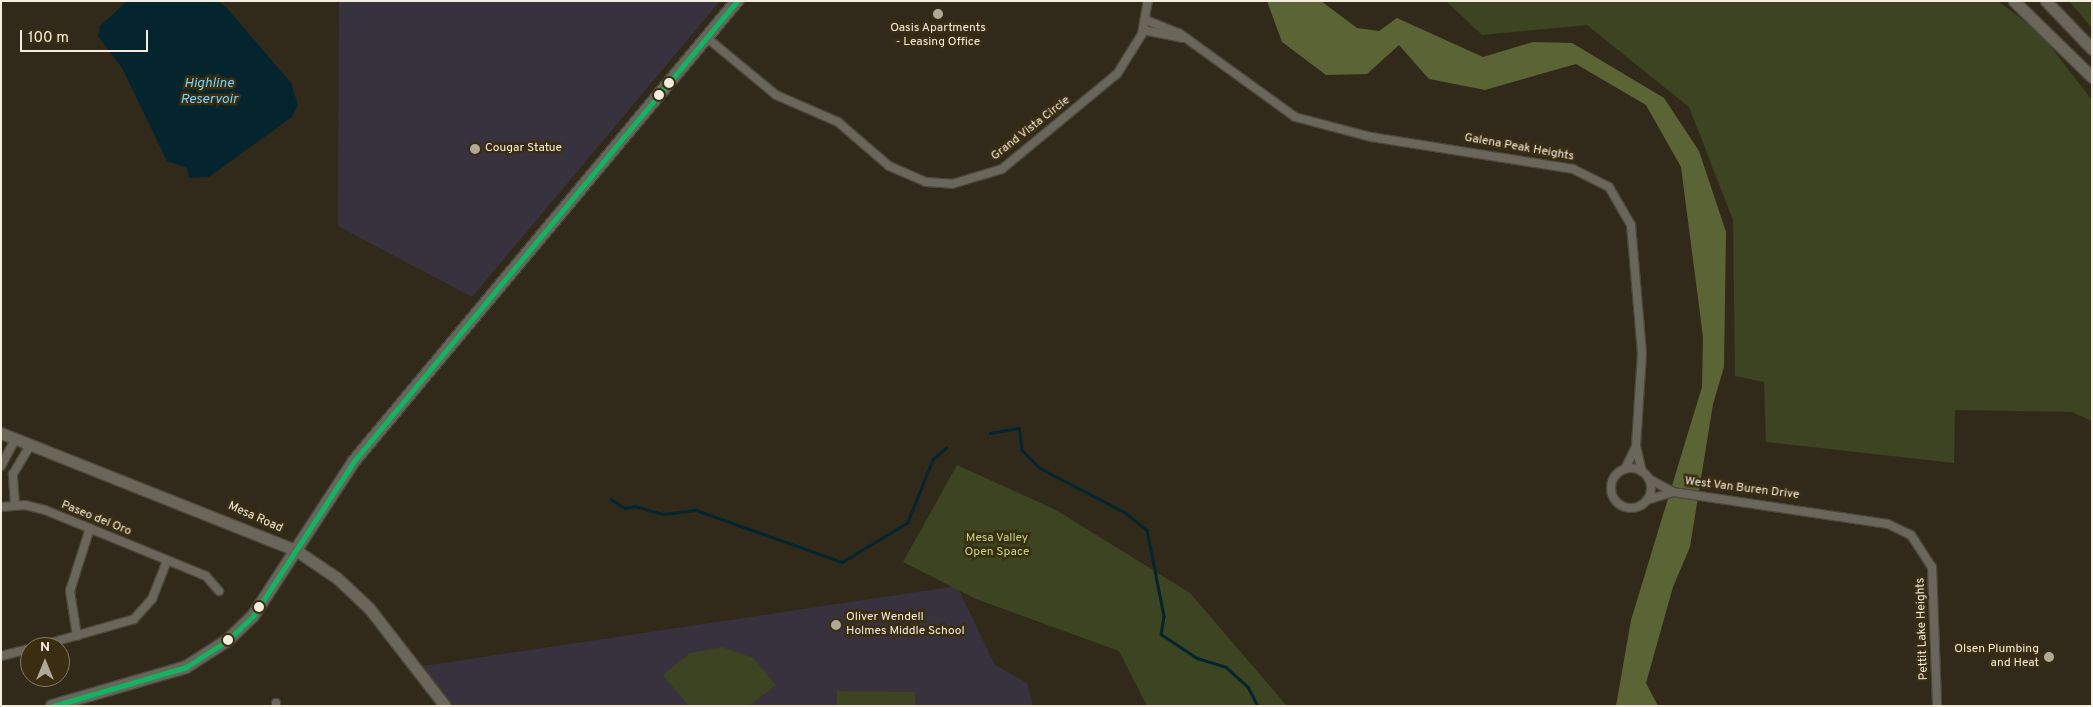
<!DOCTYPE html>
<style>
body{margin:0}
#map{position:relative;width:2093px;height:707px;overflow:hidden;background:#312a1b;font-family:Overpass,sans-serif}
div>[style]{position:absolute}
.education>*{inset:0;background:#38323e}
.green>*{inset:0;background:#3c4421}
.forest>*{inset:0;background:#5a6434}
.water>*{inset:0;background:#04252e}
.stream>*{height:2.5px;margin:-1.25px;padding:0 1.25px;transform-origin:1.25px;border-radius:1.25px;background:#04252e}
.roads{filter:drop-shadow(1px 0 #4c473b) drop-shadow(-1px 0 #4c473b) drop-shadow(0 1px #4c473b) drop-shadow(0 -1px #4c473b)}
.minor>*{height:8px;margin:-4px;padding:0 4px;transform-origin:4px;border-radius:4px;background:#6b665b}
.minor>.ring{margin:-4px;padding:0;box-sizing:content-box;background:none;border:8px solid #6b665b;border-radius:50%}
.secondary>*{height:11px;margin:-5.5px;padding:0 5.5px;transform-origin:5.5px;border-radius:5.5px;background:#6b665b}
.primary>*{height:12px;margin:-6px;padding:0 6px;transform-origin:6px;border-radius:6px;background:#63675c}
.bus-1>*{height:5px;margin:-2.5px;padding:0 2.5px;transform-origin:2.5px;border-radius:2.5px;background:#13b361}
.dots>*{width:14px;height:14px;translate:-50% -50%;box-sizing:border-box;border:2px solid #3a2d12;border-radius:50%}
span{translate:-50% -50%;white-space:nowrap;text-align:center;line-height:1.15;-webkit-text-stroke:5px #3a2d12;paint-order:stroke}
.poi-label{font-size:12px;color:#f4eddd}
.left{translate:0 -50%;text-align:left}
.right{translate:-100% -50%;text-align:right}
.street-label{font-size:12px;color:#f4eddd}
.park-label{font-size:12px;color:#c1d685}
.water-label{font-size:14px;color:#72d7fc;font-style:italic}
.frame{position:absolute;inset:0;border:2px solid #f4eddd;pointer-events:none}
.north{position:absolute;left:20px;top:637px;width:50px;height:50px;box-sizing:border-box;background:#3a2d12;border:1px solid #847a63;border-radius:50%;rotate:0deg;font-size:14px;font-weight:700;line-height:20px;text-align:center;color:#f4eddd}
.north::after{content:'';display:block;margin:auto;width:18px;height:22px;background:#b0a999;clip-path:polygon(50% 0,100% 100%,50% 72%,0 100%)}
.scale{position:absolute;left:20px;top:30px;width:128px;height:22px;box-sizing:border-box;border:2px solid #f4eddd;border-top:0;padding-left:6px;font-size:15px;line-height:18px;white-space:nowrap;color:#f4eddd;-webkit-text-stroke:4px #3a2d12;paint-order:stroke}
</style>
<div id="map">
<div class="education">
<div style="clip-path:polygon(339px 1px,720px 1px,472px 297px,338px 226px)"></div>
<div style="clip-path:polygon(957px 586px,995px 665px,1027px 683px,1033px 706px,454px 706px,423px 666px)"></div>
</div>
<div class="green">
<div style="clip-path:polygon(1446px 1px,1998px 1px,2040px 33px,2092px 100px,2092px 421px,2072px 412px,1955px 410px,1954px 463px,1766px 442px,1764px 382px,1735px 376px,1733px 220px,1689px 107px,1587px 25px,1482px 35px)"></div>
<div style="clip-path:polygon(2069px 1px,2092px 1px,2092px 28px)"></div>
<div style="clip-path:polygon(957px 465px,1056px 510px,1190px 593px,1287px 706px,1147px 706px,1119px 651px,976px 599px,903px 562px)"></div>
<div style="clip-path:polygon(722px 647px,753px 658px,776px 685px,749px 706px,689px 706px,663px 675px,690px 653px)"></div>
<div style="clip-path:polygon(837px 691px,915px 692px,915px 706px,837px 706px)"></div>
</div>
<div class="forest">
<div style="clip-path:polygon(1267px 1px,1321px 1px,1357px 28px,1379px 31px,1397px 18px,1483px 57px,1533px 42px,1572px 43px,1664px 98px,1699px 151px,1726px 232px,1724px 367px,1713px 404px,1690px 547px,1673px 587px,1646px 683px,1658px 706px,1616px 706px,1631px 620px,1702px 387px,1703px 337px,1681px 167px,1646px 105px,1576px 64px,1485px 90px,1429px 79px,1399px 45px,1367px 74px,1326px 75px,1282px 42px)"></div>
</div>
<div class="water">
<div style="clip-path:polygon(127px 1px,217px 1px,226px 7px,291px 83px,298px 105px,292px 117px,209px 177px,189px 178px,187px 168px,167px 161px,122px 68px,98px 36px,100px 26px)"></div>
</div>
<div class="stream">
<div style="left:990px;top:433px;width:29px;rotate:-10deg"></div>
<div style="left:1019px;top:428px;width:22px;rotate:82deg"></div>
<div style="left:1022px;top:450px;width:25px;rotate:45deg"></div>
<div style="left:1040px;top:468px;width:97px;rotate:27.6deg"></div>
<div style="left:1126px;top:513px;width:27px;rotate:39deg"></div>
<div style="left:1147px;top:530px;width:88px;rotate:78.8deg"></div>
<div style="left:1164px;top:616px;width:18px;rotate:99deg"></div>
<div style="left:1161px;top:634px;width:43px;rotate:33.7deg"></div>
<div style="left:1197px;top:658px;width:30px;rotate:17deg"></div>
<div style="left:1226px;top:667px;width:30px;rotate:42deg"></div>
<div style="left:1248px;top:687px;width:21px;rotate:62deg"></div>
<div style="left:611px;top:499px;width:17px;rotate:33deg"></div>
<div style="left:625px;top:508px;width:10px;rotate:-11deg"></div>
<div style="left:635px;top:506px;width:29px;rotate:16deg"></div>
<div style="left:663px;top:514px;width:33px;rotate:-7deg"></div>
<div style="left:696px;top:510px;width:155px;rotate:19.6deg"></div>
<div style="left:842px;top:562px;width:76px;rotate:-31deg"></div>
<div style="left:907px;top:523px;width:69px;rotate:-67.9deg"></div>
<div style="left:933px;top:459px;width:17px;rotate:-40deg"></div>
</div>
<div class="roads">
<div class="minor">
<div style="left:1146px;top:20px;width:35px;rotate:22deg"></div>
<div style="left:1179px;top:33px;width:143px;rotate:35.9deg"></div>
<div style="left:1295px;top:117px;width:79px;rotate:14.7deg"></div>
<div style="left:1371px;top:137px;width:205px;rotate:9deg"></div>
<div style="left:1573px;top:169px;width:40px;rotate:26.6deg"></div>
<div style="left:1609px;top:187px;width:44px;rotate:59.9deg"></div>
<div style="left:1631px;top:225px;width:128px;rotate:85.1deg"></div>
<div style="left:1642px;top:353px;width:93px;rotate:93.7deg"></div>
<div style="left:1636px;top:446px;width:26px;rotate:77deg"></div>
<div style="left:1143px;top:30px;width:41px;rotate:11.3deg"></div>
<div style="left:706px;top:37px;width:91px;rotate:39.6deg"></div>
<div style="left:776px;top:95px;width:68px;rotate:23.5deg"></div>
<div style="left:838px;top:122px;width:67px;rotate:40.8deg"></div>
<div style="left:889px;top:166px;width:40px;rotate:23.4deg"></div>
<div style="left:926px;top:182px;width:26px;rotate:4deg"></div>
<div style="left:952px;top:184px;width:52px;rotate:-16.7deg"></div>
<div style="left:1002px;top:169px;width:149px;rotate:-39.6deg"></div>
<div style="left:1117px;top:74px;width:47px;rotate:-58deg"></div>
<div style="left:1142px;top:34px;width:34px;rotate:-80deg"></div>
<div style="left:1px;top:466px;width:30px;rotate:-62deg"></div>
<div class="ring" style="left:1611px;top:468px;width:32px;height:32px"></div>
<div style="left:1625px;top:469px;width:25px;rotate:-64deg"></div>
<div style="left:1649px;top:479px;width:27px;rotate:28deg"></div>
<div style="left:1673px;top:492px;width:217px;rotate:8.5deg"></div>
<div style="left:1888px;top:524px;width:25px;rotate:26deg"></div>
<div style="left:1911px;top:535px;width:38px;rotate:57deg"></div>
<div style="left:1932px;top:567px;width:139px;rotate:87.9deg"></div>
<div style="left:1647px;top:500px;width:27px;rotate:-17deg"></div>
<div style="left:15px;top:505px;width:31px;rotate:-94deg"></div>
<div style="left:13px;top:474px;width:31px;rotate:-59deg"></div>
<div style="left:1px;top:507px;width:24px;rotate:-5deg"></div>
<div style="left:25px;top:505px;width:21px;rotate:14deg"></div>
<div style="left:45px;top:510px;width:174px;rotate:22.3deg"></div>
<div style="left:206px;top:576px;width:20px;rotate:49deg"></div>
<div style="left:77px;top:636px;width:46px;rotate:-98.8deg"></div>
<div style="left:70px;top:591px;width:66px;rotate:-72.4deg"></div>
<div style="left:36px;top:647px;width:102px;rotate:-15.9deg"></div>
<div style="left:134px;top:619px;width:27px;rotate:-48deg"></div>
<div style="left:152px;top:599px;width:41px;rotate:-68.5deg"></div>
<div style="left:1px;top:656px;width:30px;rotate:-14deg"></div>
<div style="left:276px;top:703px;width:3px;rotate:90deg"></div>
</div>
<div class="secondary">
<div style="left:2014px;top:1px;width:109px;rotate:44.3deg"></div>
<div style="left:2046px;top:1px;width:66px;rotate:46.2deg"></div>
<div style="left:1px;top:433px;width:319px;rotate:21.7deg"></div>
<div style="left:297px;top:551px;width:48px;rotate:34deg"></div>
<div style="left:337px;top:578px;width:44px;rotate:43.2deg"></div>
<div style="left:369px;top:608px;width:124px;rotate:52.2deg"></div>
</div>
<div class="primary">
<div style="left:52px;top:706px;width:140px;rotate:-16.2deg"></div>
<div style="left:186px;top:667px;width:50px;rotate:-32.7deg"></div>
<div style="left:228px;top:640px;width:35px;rotate:-44deg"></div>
<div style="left:253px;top:616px;width:185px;rotate:-56.9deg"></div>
<div style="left:354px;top:461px;width:599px;rotate:-50.22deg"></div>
</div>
</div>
<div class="bus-1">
<div style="left:53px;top:706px;width:139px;rotate:-16.3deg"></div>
<div style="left:186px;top:667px;width:50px;rotate:-32.7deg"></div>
<div style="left:228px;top:640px;width:35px;rotate:-44deg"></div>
<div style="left:253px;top:616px;width:185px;rotate:-56.9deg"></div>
<div style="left:354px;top:461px;width:599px;rotate:-50.22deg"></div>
</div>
<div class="dots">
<div style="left:938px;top:14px;background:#b0a999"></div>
<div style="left:669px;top:83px;background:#f4eddd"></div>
<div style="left:659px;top:95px;background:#f4eddd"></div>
<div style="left:475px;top:149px;background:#b0a999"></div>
<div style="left:259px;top:607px;background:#f4eddd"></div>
<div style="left:836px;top:625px;background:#b0a999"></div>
<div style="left:228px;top:640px;background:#f4eddd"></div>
<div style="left:2049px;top:657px;background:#b0a999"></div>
</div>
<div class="poi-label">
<span style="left:938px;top:36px">Oasis Apartments<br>- Leasing Office</span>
<span class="left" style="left:485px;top:149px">Cougar Statue</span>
<span class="left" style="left:846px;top:625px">Oliver Wendell<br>Holmes Middle School</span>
<span class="right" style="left:2039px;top:657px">Olsen Plumbing<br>and Heat</span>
</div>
<div class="street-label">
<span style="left:1031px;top:129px;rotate:-38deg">Grand Vista Circle</span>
<span style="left:1519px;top:148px;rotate:10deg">Galena Peak Heights</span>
<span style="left:1742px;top:489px;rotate:7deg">West Van Buren Drive</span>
<span style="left:255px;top:518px;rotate:24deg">Mesa Road</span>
<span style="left:96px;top:519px;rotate:22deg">Paseo del Oro</span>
<span style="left:1923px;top:629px;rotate:-92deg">Pettit Lake Heights</span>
</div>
<div class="park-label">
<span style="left:997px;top:546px">Mesa Valley<br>Open Space</span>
</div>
<div class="water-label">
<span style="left:209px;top:92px">Highline<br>Reservoir</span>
</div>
<div class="frame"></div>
<div class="north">N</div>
<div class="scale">100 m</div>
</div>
